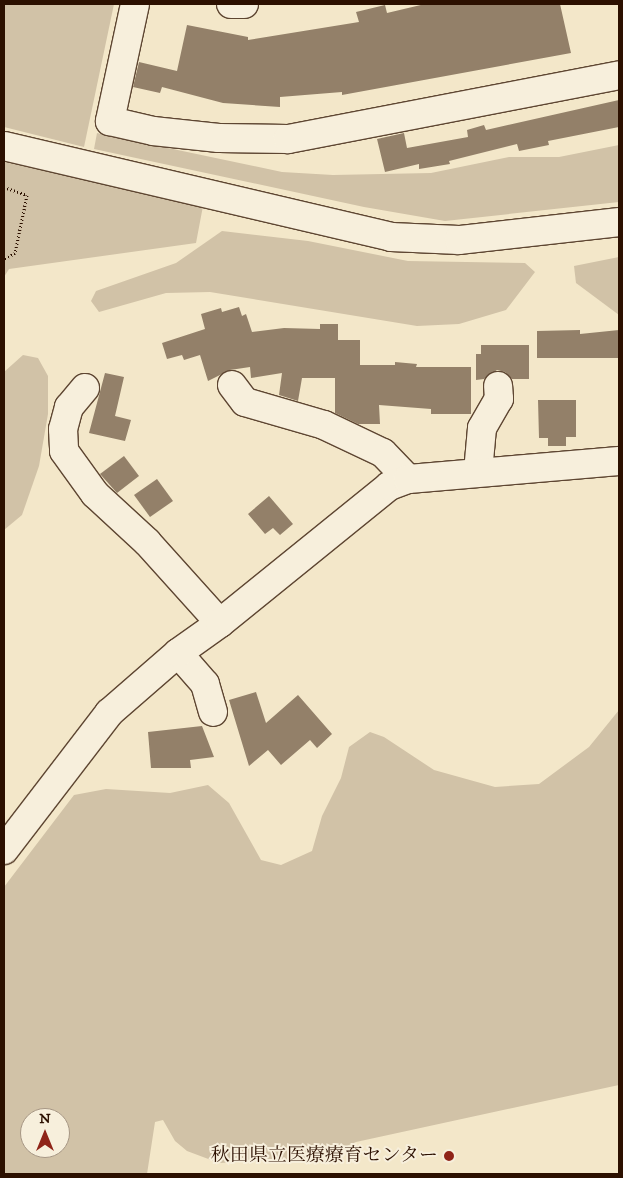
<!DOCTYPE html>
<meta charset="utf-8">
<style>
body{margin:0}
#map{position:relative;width:623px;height:1178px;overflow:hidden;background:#f3e7c9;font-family:"IM FELL DW Pica","Noto Serif JP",serif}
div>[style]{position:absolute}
.green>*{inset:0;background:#d1c2a7}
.building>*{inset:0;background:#938069}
.path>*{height:3px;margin-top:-1.5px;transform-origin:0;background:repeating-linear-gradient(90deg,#2c1000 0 1px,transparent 0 3.5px)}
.roads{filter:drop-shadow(1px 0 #5e4632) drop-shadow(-1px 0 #5e4632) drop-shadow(0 1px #5e4632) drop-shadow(0 -1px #5e4632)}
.minor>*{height:28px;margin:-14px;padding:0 14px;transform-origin:14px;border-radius:14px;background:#f7efdc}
.dots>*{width:14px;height:14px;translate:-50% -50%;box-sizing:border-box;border:2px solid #f7efdc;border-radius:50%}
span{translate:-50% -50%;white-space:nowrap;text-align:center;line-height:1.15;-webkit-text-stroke:4px #f7efdc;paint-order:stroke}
.poi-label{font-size:19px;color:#2c1000}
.right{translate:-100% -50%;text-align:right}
.frame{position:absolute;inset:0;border:5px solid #2c1000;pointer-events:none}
.north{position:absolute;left:20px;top:1108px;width:50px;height:50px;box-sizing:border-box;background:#f7efdc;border:1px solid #a69684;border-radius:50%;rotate:0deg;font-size:14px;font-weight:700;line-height:20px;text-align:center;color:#2c1000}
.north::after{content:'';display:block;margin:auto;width:18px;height:22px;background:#8f2418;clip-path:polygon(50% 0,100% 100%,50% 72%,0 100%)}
</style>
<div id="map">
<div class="green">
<div style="clip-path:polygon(4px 4px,114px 4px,84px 147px,4px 127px)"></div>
<div style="clip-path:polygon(97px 133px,282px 172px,333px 175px,431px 173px,509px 157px,559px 157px,619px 145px,619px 202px,445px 221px,364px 207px,94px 149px)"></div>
<div style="clip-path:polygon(4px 162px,203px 206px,196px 243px,9px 269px,4px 277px)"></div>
<div style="clip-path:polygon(222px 231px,308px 241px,408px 261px,525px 263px,535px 272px,506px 310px,459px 324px,417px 326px,210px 292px,166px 293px,99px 312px,91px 301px,96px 291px,176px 263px)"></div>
<div style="clip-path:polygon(619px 257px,619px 315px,576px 283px,574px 266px)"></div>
<div style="clip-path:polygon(23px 355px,38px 358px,48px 376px,48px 414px,39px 466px,22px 515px,4px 530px,4px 372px)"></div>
<div style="clip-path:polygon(evenodd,619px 710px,619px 1085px,356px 1142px,319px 1158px,219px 1163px,187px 1151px,175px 1141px,163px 1120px,155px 1122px,147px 1174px,4px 1174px,4px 887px,74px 795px,106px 789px,170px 793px,208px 785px,229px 803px,261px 860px,281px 865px,312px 851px,322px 816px,341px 778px,349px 747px,370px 732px,384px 737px,434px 770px,495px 787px,539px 784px,589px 747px,619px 710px,30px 1118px,60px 1118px,60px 1148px,30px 1148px,30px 1118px)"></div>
</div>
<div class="building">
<div style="clip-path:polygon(425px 4px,560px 4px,571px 53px,342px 95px,342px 92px,280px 97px,280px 107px,223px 103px,162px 87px,160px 93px,133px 87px,139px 62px,177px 71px,187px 25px,248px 37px,248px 40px,359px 22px,356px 12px,385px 5px,387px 13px)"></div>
<div style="clip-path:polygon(619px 100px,619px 127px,548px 141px,549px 145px,519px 151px,517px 144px,449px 161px,450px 164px,419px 169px,419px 164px,385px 172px,377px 139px,404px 133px,407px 148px,468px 137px,467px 130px,484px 125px,486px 130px)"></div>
<div style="clip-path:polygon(239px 307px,242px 316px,246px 314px,252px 332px,284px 328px,320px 329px,320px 324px,338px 324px,338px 340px,360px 340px,360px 365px,395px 365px,395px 362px,417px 364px,416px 367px,471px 367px,471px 414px,431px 414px,431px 409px,379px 405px,380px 424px,358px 424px,335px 413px,335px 378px,302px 378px,298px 401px,279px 395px,282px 373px,251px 378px,250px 367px,230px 370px,208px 381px,200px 355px,184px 360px,182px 355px,167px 359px,162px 343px,205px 329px,201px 314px,221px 308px,222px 312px)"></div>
<div style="clip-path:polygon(580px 330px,580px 334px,619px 330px,619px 358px,537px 358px,537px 331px)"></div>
<div style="clip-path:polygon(481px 345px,529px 345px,529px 379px,512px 379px,505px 372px,497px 370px,484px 379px,476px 380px,476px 354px,481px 354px)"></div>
<div style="clip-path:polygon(105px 373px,124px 377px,115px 416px,131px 420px,125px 441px,89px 433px)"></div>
<div style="clip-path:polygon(538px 400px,576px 400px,576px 437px,566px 437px,566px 446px,548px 446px,548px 438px,539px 438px)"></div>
<div style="clip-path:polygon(124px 456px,139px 476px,117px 493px,100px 474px)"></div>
<div style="clip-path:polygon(157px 479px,173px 501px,150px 517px,134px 495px)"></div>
<div style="clip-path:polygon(269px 496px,293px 524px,280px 535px,273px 528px,265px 534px,248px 514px)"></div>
<div style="clip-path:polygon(256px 692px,266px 723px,298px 695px,332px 734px,317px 748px,310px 740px,281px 765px,268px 750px,249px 766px,229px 700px)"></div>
<div style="clip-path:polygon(202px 726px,214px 757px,190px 760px,191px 768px,151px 768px,148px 732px)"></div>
</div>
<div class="path">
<div style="left:4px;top:187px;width:24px;rotate:19deg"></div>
<div style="left:27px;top:195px;width:59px;rotate:101.7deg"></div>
<div style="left:15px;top:253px;width:13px;rotate:151deg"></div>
</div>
<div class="roads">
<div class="minor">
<div style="left:135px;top:4px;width:120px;rotate:102.1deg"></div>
<div style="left:110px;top:121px;width:44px;rotate:13.1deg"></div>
<div style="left:153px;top:131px;width:66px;rotate:6.1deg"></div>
<div style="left:219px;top:138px;width:69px;rotate:0.8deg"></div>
<div style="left:288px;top:139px;width:337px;rotate:-10.9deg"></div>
<div style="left:231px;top:4px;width:13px"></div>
<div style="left:4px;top:146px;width:398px;rotate:13.2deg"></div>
<div style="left:391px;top:237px;width:68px;rotate:2.5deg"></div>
<div style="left:459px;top:240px;width:161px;rotate:-6.4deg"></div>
<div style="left:232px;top:385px;width:21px;rotate:53deg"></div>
<div style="left:245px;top:402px;width:82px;rotate:16.2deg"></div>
<div style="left:324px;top:425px;width:65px;rotate:25.4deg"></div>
<div style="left:383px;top:453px;width:36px;rotate:46deg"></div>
<div style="left:85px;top:388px;width:25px;rotate:130deg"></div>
<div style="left:69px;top:407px;width:23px;rotate:105deg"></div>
<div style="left:63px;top:429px;width:22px;rotate:87deg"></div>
<div style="left:64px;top:451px;width:53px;rotate:54.2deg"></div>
<div style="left:95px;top:494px;width:71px;rotate:42.7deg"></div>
<div style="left:147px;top:542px;width:109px;rotate:48deg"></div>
<div style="left:478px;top:472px;width:44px;rotate:-84.8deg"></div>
<div style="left:482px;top:428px;width:34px;rotate:-60deg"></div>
<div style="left:499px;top:399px;width:13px;rotate:-94deg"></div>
<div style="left:178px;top:653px;width:41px;rotate:48.9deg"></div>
<div style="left:205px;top:684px;width:29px;rotate:74deg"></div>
<div style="left:4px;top:850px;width:173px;rotate:-52.5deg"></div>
<div style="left:109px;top:713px;width:91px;rotate:-41deg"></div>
<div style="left:178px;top:653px;width:52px;rotate:-35.5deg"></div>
<div style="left:220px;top:623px;width:218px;rotate:-39deg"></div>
<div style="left:389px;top:486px;width:20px;rotate:-20deg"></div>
<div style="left:408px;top:479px;width:212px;rotate:-4.9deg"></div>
</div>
</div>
<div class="dots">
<div style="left:449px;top:1156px;background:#8f2418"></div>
</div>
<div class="poi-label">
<span class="right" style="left:438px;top:1156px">秋田県立医療療育センター</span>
</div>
<div class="frame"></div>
<div class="north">N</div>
</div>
